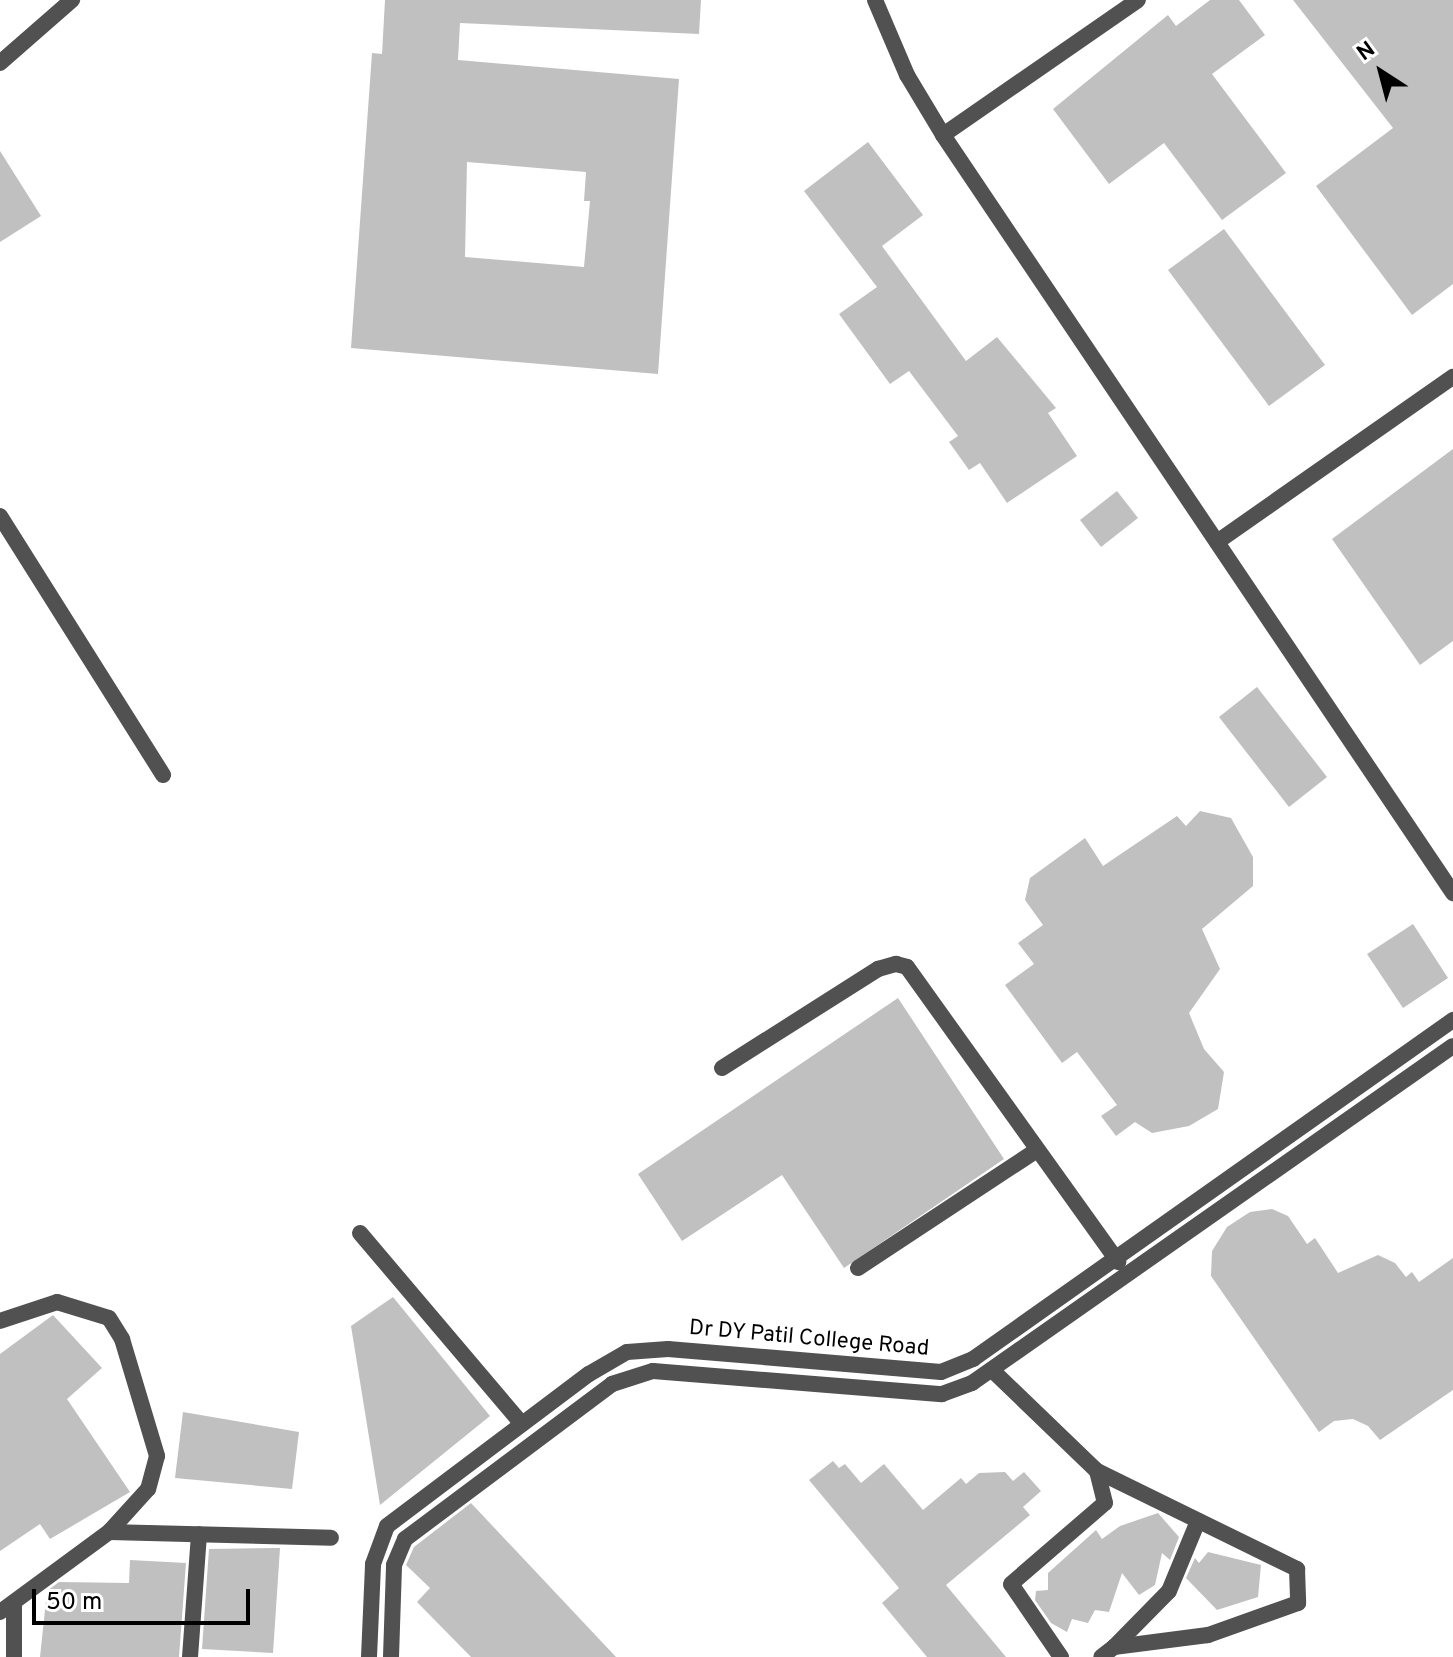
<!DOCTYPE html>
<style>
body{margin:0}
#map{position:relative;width:1453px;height:1657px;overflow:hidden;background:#fff;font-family:Overpass,sans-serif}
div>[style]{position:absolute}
.building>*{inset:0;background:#c0c0c0}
.service>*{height:16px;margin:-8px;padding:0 8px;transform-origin:8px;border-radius:8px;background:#515151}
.minor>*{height:16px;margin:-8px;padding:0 8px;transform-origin:8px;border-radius:8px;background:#515151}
.tertiary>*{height:16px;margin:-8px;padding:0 8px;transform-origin:8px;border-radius:8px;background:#515151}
span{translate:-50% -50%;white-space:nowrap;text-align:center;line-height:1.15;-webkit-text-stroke:6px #fff;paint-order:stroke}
.street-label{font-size:22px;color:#000}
.north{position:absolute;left:1341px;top:32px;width:80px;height:80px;-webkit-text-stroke:6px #fff;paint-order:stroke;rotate:324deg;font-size:22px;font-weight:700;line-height:32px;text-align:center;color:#000}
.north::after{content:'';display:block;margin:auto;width:28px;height:36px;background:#000;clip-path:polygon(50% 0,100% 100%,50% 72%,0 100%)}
.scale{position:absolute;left:32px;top:1589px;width:218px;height:36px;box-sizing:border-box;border:4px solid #000;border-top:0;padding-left:10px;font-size:24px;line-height:28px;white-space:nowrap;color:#000;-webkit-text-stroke:6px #fff;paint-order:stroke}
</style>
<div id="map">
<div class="building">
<div style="clip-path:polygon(evenodd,385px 0,701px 0,699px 34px,460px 23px,458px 60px,679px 79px,658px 374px,351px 348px,372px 53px,382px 54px,385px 0,467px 162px,586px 172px,584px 201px,590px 201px,584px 267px,465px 257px,467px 162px)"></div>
<div style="clip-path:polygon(1210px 0,1239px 0,1265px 35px,1212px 74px,1286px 173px,1222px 220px,1164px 143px,1109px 184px,1053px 109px,1168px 15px,1176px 26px)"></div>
<div style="clip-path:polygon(1293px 0,1453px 0,1453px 284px,1412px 315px,1316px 186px,1393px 128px)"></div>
<div style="clip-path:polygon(868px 142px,923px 215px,882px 246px,966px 361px,997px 337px,1056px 408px,1048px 413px,1077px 456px,1007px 503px,980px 463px,969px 470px,949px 442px,958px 436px,909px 371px,890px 384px,839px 314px,877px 287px,804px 191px)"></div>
<div style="clip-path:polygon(0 151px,41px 216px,0 242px)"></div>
<div style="clip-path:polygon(1224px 229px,1325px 365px,1269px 406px,1168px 270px)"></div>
<div style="clip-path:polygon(1453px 449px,1453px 641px,1420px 665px,1332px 539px)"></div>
<div style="clip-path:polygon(1117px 491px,1138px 518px,1101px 547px,1080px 520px)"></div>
<div style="clip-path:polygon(1257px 687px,1327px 777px,1289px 807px,1219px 717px)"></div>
<div style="clip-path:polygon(1200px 811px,1231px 818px,1253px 857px,1253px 886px,1202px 929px,1220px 969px,1189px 1013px,1204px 1049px,1224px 1072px,1218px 1109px,1189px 1126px,1152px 1133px,1135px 1122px,1116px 1136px,1101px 1116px,1117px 1105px,1077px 1052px,1062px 1063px,1005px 985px,1034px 964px,1018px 943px,1043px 925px,1025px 900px,1030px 878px,1085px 838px,1103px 866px,1177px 816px,1186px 826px)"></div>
<div style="clip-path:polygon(1413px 924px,1448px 978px,1403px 1008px,1367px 954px)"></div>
<div style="clip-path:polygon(898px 998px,1004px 1159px,844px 1268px,782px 1175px,682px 1241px,638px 1174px)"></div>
<div style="clip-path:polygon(1272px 1209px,1288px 1216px,1307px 1244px,1315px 1238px,1338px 1273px,1378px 1255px,1395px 1263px,1406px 1277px,1412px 1272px,1419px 1282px,1453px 1258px,1453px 1390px,1380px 1440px,1368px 1426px,1353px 1419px,1334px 1421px,1319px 1432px,1211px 1276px,1212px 1251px,1227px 1227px,1250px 1212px)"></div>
<div style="clip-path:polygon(393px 1297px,490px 1416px,380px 1505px,351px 1326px)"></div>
<div style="clip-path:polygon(53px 1315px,102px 1368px,67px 1399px,130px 1492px,50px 1539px,40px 1524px,0 1551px,0 1354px)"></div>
<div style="clip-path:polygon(183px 1412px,299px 1432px,292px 1489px,175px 1478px)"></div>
<div style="clip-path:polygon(833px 1461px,839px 1468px,845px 1464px,861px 1483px,884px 1464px,923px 1510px,961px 1478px,966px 1484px,979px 1473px,1005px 1472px,1013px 1481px,1024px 1472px,1041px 1491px,1023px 1507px,1030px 1515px,946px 1585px,1006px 1657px,927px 1657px,882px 1603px,899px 1588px,809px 1480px)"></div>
<div style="clip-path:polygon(471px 1503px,616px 1657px,471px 1657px,417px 1602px,430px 1588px,406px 1565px,414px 1547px)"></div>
<div style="clip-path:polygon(1158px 1513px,1179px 1537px,1170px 1560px,1162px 1553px,1155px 1585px,1139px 1595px,1122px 1573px,1109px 1612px,1095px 1610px,1088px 1623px,1072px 1619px,1067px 1632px,1051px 1623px,1035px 1600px,1036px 1591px,1048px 1590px,1048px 1573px,1096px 1530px,1102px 1539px,1120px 1526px)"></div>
<div style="clip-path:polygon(280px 1548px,273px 1653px,202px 1649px,209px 1549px)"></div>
<div style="clip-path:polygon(1208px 1552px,1261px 1565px,1258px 1597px,1217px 1610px,1186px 1578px,1195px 1558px,1199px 1563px)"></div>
<div style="clip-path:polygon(130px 1560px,186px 1563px,179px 1657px,40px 1657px,47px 1591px,59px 1582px,129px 1583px)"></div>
</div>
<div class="service">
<div style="left:0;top:63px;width:96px;rotate:-41.2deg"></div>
<div style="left:722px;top:1068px;width:185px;rotate:-32.4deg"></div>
<div style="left:878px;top:969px;width:19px;rotate:-16deg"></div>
<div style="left:896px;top:964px;width:11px;rotate:15deg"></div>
<div style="left:907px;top:967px;width:363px;rotate:54.4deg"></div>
<div style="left:360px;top:1233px;width:250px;rotate:49.7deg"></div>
<div style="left:858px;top:1268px;width:214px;rotate:-33.4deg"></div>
<div style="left:992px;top:1370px;width:146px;rotate:43.9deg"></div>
<div style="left:1097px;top:1471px;width:223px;rotate:26.1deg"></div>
<div style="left:1297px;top:1569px;width:34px;rotate:88deg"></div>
<div style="left:1298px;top:1603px;width:96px;rotate:160.4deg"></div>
<div style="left:1208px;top:1635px;width:95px;rotate:172.7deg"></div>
<div style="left:1114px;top:1647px;width:16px;rotate:142deg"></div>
<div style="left:1114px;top:1647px;width:78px;rotate:-45.5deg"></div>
<div style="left:1169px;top:1591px;width:76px;rotate:-67.5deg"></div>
<div style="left:369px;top:1657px;width:93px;rotate:-87.5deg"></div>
<div style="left:373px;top:1564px;width:40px;rotate:-69.8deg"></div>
<div style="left:387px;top:1526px;width:253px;rotate:-37deg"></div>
<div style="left:589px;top:1374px;width:44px;rotate:-30.1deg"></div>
<div style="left:627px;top:1352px;width:41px;rotate:-4.2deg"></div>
<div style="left:668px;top:1349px;width:274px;rotate:4.8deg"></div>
<div style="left:941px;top:1372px;width:35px;rotate:-22deg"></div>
<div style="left:973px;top:1359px;width:588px;rotate:-35.23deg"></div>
<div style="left:391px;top:1657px;width:92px;rotate:-88.1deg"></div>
<div style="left:394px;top:1565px;width:28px;rotate:-67deg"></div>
<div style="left:405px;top:1539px;width:259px;rotate:-36.8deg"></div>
<div style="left:612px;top:1384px;width:43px;rotate:-17.6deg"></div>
<div style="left:653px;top:1371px;width:290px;rotate:4.6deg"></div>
<div style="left:942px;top:1394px;width:32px;rotate:-20deg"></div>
<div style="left:972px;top:1383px;width:587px;rotate:-35.02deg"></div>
<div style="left:1061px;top:1657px;width:88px;rotate:-124.4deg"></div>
<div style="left:1011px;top:1584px;width:124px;rotate:-40.8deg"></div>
<div style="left:1105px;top:1503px;width:33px;rotate:-104deg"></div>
</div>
<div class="minor">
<div style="left:943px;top:135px;width:237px;rotate:-34.7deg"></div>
<div style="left:0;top:516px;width:306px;rotate:57.8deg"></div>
<div style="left:1217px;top:542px;width:288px;rotate:-35deg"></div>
<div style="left:0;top:1321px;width:60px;rotate:-18.4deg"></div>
<div style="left:57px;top:1302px;width:54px;rotate:17.1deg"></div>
<div style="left:109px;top:1318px;width:25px;rotate:58deg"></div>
<div style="left:122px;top:1339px;width:122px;rotate:73.3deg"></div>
<div style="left:157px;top:1456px;width:34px;rotate:105deg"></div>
<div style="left:148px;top:1489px;width:58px;rotate:132.2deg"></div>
<div style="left:109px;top:1532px;width:135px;rotate:143.7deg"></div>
<div style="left:109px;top:1532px;width:222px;rotate:1.5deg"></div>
<div style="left:14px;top:1603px;width:54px;rotate:90deg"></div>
<div style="left:190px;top:1657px;width:123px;rotate:-85.8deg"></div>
</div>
<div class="tertiary">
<div style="left:875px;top:0;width:82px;rotate:66.9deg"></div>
<div style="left:907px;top:75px;width:70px;rotate:59deg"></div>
<div style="left:943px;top:135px;width:914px;rotate:56.07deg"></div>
</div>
<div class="street-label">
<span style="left:809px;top:1339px;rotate:5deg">Dr DY Patil College Road</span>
</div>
<div class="north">N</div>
<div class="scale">50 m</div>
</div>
